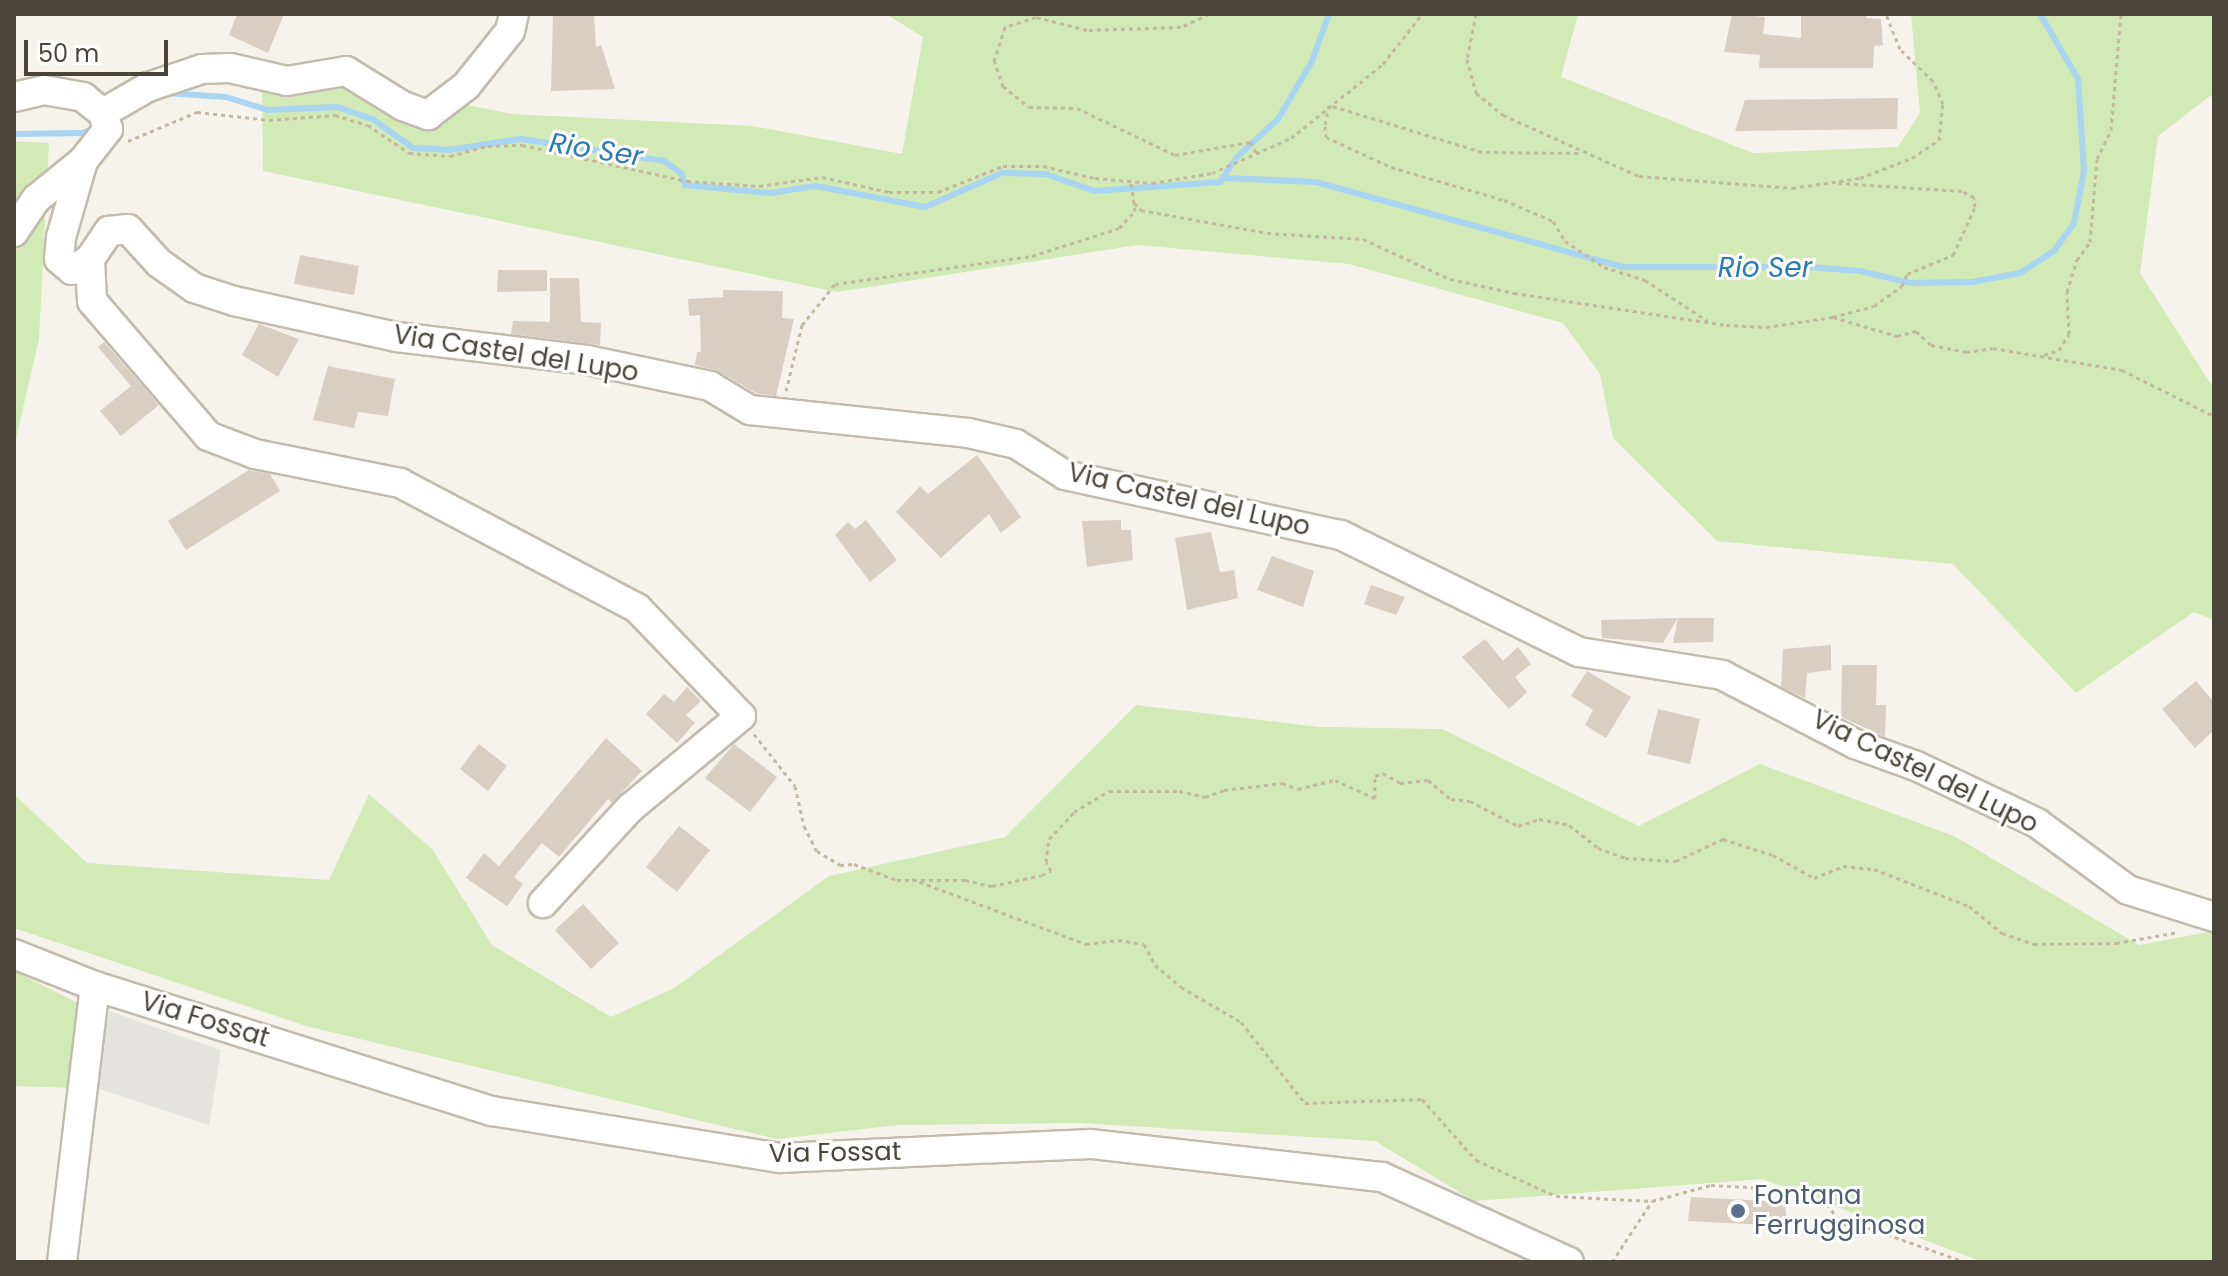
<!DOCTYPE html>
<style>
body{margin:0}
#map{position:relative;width:2228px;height:1276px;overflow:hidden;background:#f6f3ec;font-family:Poppins,sans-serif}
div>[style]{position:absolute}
.green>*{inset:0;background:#d2eab5}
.parking>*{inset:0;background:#e5e3e0}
.stream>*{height:6px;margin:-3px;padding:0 3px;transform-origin:3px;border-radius:3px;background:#a9d4f2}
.building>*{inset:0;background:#d8cfc1}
.path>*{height:3px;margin-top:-1.5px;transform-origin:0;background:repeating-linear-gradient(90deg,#c4b79f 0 4px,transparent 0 8px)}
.roads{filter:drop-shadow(2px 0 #c2bbae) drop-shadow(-2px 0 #c2bbae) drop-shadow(0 2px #c2bbae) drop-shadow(0 -2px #c2bbae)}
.minor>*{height:28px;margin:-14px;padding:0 14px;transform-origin:14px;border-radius:14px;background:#fff}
.dots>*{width:22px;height:22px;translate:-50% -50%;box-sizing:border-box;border:4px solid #fff;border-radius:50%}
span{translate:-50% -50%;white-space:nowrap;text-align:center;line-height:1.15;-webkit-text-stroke:6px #fff;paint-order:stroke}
.street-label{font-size:26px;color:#4b4439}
.service-label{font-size:26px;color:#4e5e75}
.left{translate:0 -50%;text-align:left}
.water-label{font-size:28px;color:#2e7ab2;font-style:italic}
.frame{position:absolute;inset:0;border:16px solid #4b4439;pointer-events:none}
.scale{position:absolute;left:24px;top:40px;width:144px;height:36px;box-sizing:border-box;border:4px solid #4b4439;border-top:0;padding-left:10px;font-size:24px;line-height:28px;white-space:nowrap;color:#4b4439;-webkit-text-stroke:6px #fff;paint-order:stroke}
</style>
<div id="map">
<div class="green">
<div style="clip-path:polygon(886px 14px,1578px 14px,1561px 77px,1753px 153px,1898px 147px,1920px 113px,1911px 14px,2214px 14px,2214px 93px,2158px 136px,2140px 273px,2214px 389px,2214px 620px,2194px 612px,2076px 693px,1953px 564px,1717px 541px,1613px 438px,1600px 374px,1563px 323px,1349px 264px,1138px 245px,837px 292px,263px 171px,262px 77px,390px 90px,512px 114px,752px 126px,902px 154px,923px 37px)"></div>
<div style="clip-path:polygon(14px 141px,49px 143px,39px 339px,14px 447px)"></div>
<div style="clip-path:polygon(1136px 705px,1319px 727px,1442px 729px,1639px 826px,1760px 764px,1954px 836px,2139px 945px,2214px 931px,2214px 1262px,1983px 1262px,1763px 1179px,1474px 1201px,1375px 1141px,1080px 1123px,898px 1125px,777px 1139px,306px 1026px,14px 928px,14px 794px,87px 863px,329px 880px,369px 794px,432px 849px,492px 945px,611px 1017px,674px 988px,829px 876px,1005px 837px)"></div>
<div style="clip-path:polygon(14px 971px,80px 1004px,72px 1088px,14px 1086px)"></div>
</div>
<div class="parking">
<div style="clip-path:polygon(109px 1011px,221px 1050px,209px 1125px,97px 1088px)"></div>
</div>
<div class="stream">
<div style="left:166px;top:93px;width:60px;rotate:3.8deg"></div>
<div style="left:226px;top:97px;width:44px;rotate:17.2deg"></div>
<div style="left:268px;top:110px;width:69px;rotate:-2.5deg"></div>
<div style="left:337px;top:107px;width:39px;rotate:19deg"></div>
<div style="left:374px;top:120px;width:48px;rotate:35.7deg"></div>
<div style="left:413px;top:148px;width:35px;rotate:3deg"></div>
<div style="left:448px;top:150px;width:74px;rotate:-8.6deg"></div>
<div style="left:521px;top:139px;width:145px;rotate:8.7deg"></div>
<div style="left:664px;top:161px;width:21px;rotate:35deg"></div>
<div style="left:681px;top:173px;width:13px;rotate:72deg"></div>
<div style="left:685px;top:185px;width:85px;rotate:5.4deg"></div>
<div style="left:770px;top:193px;width:47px;rotate:-8.7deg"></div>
<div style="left:816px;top:186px;width:111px;rotate:10.9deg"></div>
<div style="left:925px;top:207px;width:84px;rotate:-23.8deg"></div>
<div style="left:1002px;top:173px;width:44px;rotate:1.3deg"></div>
<div style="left:1046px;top:174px;width:51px;rotate:19.5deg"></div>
<div style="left:1094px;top:191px;width:126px;rotate:-4.1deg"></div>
<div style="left:1220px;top:182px;width:29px;rotate:-56deg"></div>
<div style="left:1236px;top:158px;width:57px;rotate:-42.9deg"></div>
<div style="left:1278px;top:119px;width:67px;rotate:-59.6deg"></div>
<div style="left:1312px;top:61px;width:50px;rotate:-70.1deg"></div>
<div style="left:14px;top:134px;width:68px;rotate:-0.8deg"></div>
<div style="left:82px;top:133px;width:14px;rotate:-21deg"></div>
<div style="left:1224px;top:178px;width:92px;rotate:2.5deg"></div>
<div style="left:1316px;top:182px;width:318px;rotate:15.5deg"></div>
<div style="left:1622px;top:267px;width:187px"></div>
<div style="left:1809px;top:267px;width:51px;rotate:4.5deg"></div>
<div style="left:1860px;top:271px;width:51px;rotate:13.5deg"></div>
<div style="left:1910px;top:283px;width:62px;rotate:-0.9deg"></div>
<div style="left:1972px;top:282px;width:49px;rotate:-10.6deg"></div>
<div style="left:2020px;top:273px;width:40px;rotate:-32.9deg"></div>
<div style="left:2054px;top:251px;width:34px;rotate:-54deg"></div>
<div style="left:2074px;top:223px;width:53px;rotate:-79.1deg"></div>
<div style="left:2084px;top:171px;width:92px;rotate:-93.7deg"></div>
<div style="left:2078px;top:79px;width:75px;rotate:-120.3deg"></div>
</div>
<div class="building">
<div style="clip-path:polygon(237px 14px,284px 14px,268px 53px,229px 35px)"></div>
<div style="clip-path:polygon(553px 14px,594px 14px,596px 47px,601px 45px,615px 89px,551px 91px)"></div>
<div style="clip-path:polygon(1732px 14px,1765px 17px,1763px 34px,1801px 38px,1801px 14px,1866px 14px,1866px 18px,1881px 19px,1883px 45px,1874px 46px,1873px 68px,1759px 68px,1760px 55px,1724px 52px)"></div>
<div style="clip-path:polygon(1898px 98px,1897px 129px,1735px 131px,1745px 100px)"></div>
<div style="clip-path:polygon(300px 255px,359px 266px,354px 295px,294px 284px)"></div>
<div style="clip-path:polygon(498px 270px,547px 270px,547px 291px,497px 292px)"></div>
<div style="clip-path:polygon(550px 278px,579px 278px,581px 322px,601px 323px,600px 345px,511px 334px,513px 321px,550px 322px)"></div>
<div style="clip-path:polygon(723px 290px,783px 291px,782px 318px,794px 319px,776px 396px,756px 393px,718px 371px,695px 365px,697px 352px,701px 352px,700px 315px,689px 316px,688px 299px,723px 297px)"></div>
<div style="clip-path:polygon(259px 324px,299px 339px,278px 377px,242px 355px)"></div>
<div style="clip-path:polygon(104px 342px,159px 405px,121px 436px,100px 411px,131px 386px,98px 347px)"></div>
<div style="clip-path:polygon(328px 366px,395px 379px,388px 416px,358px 412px,354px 428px,313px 420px)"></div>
<div style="clip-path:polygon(977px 455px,1021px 517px,1001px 533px,989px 514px,941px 558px,896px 512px,920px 486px,928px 494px)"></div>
<div style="clip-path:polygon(249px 470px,270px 474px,280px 491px,186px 550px,168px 521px)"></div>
<div style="clip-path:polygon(866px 520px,897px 560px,870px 582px,835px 535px,848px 522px,855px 529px)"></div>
<div style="clip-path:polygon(1121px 520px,1121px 530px,1131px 530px,1133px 560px,1087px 567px,1082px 521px)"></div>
<div style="clip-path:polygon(1211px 532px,1220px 572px,1234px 570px,1238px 598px,1187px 610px,1175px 538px)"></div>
<div style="clip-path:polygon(1272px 556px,1314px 571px,1303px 607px,1257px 590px)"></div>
<div style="clip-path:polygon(1371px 585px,1405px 597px,1396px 615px,1364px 604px)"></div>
<div style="clip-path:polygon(1678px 618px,1714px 618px,1713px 642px,1673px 643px)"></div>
<div style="clip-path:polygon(1678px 618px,1663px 643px,1602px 638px,1601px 620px)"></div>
<div style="clip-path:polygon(1485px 639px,1503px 661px,1518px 647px,1531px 664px,1515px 677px,1527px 692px,1509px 709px,1462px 657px)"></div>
<div style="clip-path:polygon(1831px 645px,1831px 670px,1807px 673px,1805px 698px,1781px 687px,1783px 649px)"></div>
<div style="clip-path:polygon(1842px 665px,1877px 665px,1876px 705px,1886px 705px,1885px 737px,1841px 717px)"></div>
<div style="clip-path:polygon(1587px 671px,1631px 697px,1606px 738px,1585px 725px,1593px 710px,1571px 696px)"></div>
<div style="clip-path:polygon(2196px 681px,2214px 702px,2214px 730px,2195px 748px,2162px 709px)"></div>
<div style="clip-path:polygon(687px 687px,701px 701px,686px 715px,695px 723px,677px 743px,646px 714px,664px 694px,674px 702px)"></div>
<div style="clip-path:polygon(1658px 709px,1700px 719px,1690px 764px,1647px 754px)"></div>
<div style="clip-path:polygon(606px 738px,642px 771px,612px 803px,608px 799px,559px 857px,542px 843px,514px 877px,523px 884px,507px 906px,466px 878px,484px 853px,499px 866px)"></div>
<div style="clip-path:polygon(479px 744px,507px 766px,488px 791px,460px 769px)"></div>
<div style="clip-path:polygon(734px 744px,777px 777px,750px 812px,705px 778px)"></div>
<div style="clip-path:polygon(679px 826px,710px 850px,677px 892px,646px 867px)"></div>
<div style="clip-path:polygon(583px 904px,619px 943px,591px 969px,555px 930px)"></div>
<div style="clip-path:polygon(1691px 1197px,1785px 1202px,1787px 1226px,1688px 1221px)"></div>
</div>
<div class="path">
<div style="left:1209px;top:14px;width:31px;rotate:155deg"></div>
<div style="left:1181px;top:27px;width:94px;rotate:178.2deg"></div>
<div style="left:1087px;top:30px;width:53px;rotate:-165.7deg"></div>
<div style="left:1036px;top:17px;width:33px;rotate:162deg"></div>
<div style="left:1005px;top:27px;width:35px;rotate:108deg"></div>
<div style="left:994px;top:60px;width:28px;rotate:71deg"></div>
<div style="left:1003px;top:86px;width:33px;rotate:39deg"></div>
<div style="left:1029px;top:107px;width:48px;rotate:1.2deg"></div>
<div style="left:1077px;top:108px;width:109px;rotate:25.6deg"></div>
<div style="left:1175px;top:155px;width:76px;rotate:-9.8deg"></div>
<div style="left:1250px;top:142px;width:16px;rotate:60deg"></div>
<div style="left:1476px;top:14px;width:46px;rotate:101.3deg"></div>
<div style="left:1467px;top:59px;width:35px;rotate:75deg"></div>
<div style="left:1476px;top:93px;width:35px;rotate:39deg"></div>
<div style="left:1503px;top:115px;width:149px;rotate:24.2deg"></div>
<div style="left:1639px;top:176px;width:153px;rotate:4.5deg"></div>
<div style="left:1792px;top:188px;width:69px;rotate:-8.4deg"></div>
<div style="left:1860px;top:178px;width:56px;rotate:-21deg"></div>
<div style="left:1912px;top:158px;width:32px;rotate:-34deg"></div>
<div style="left:1939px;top:140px;width:36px;rotate:-84deg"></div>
<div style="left:1943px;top:104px;width:25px;rotate:-113deg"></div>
<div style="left:1933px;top:81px;width:46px;rotate:-135.9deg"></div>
<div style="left:1900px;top:49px;width:38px;rotate:-112deg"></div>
<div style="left:128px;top:141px;width:75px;rotate:-22.8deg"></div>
<div style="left:197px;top:112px;width:72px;rotate:6.3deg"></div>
<div style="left:269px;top:120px;width:66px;rotate:-4.3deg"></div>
<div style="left:335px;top:115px;width:34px;rotate:17deg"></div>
<div style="left:368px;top:125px;width:50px;rotate:34.3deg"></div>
<div style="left:409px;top:153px;width:41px;rotate:4.2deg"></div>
<div style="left:450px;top:156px;width:39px;rotate:-15deg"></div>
<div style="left:488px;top:146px;width:34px;rotate:-2deg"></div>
<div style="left:522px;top:145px;width:169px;rotate:12.3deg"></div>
<div style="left:687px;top:181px;width:72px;rotate:4deg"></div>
<div style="left:759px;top:186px;width:64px;rotate:-8.1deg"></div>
<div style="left:822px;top:177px;width:69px;rotate:12.6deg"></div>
<div style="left:889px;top:192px;width:49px"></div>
<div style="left:938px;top:192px;width:70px;rotate:-21.8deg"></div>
<div style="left:1003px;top:166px;width:40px"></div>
<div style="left:1043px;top:166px;width:53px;rotate:13deg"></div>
<div style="left:1095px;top:178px;width:57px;rotate:5deg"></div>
<div style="left:1152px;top:183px;width:61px;rotate:-9.5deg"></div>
<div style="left:1212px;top:173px;width:86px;rotate:-23.9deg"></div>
<div style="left:1291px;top:138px;width:118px;rotate:-38.8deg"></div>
<div style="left:1383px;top:64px;width:63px;rotate:-52deg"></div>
<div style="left:1578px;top:153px;width:96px;rotate:-179.4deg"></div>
<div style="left:1482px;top:152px;width:160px;rotate:-162.9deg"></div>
<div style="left:1329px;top:105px;width:21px;rotate:101deg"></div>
<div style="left:1325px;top:126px;width:11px;rotate:85deg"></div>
<div style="left:1326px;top:137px;width:72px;rotate:24.8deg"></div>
<div style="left:1391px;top:167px;width:118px;rotate:16.3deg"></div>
<div style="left:1504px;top:200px;width:53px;rotate:23.2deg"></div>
<div style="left:1553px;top:221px;width:23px;rotate:59deg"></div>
<div style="left:1565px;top:241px;width:47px;rotate:33.7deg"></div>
<div style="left:1604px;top:267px;width:43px;rotate:17.6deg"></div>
<div style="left:1645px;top:280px;width:75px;rotate:33.1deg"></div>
<div style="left:1134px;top:203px;width:10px;rotate:45deg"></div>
<div style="left:1141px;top:210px;width:128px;rotate:10.3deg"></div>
<div style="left:1267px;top:233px;width:96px;rotate:3.6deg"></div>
<div style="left:1363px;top:239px;width:96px;rotate:24.7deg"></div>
<div style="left:1450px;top:279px;width:66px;rotate:12.3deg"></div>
<div style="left:1514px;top:293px;width:214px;rotate:8.6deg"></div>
<div style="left:1726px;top:325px;width:40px;rotate:2.9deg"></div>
<div style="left:1766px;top:327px;width:68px;rotate:-8.5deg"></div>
<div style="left:1833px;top:317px;width:67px;rotate:16.5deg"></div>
<div style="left:1897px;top:336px;width:20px;rotate:-15deg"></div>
<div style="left:1916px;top:331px;width:21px;rotate:43deg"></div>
<div style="left:1931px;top:345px;width:36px;rotate:11deg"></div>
<div style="left:1966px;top:352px;width:27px;rotate:-8deg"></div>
<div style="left:1993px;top:348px;width:131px;rotate:9.7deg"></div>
<div style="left:2122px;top:370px;width:103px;rotate:26.6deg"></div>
<div style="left:1833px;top:317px;width:42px;rotate:-15deg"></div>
<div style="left:1874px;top:306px;width:34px;rotate:-36deg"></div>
<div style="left:1902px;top:286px;width:13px;rotate:-67deg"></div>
<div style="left:1907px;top:274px;width:50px;rotate:-22.4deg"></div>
<div style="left:1953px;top:255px;width:53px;rotate:-65.4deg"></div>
<div style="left:1975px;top:207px;width:10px;rotate:-96deg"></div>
<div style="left:1974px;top:197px;width:13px;rotate:-153deg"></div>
<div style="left:1962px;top:191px;width:124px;rotate:-176.3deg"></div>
<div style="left:2044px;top:355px;width:16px;rotate:-18deg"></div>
<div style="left:2059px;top:350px;width:19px;rotate:-58deg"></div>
<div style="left:2069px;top:334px;width:42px;rotate:-92.7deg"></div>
<div style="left:2067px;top:292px;width:34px;rotate:-73deg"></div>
<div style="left:2077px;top:260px;width:22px;rotate:-54deg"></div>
<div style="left:2090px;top:242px;width:83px;rotate:-85.2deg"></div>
<div style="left:2097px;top:159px;width:32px;rotate:-64deg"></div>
<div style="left:2111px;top:130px;width:116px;rotate:-85.1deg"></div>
<div style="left:786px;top:391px;width:68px;rotate:-76.4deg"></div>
<div style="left:802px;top:325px;width:53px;rotate:-51.2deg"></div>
<div style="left:835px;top:284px;width:199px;rotate:-8.1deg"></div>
<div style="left:1032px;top:256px;width:91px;rotate:-17.8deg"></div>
<div style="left:1119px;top:228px;width:23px;rotate:-47deg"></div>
<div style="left:1135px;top:211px;width:28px;rotate:-98deg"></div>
<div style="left:754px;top:734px;width:66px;rotate:51.7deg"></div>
<div style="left:795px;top:786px;width:41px;rotate:77.3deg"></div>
<div style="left:804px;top:826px;width:28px;rotate:63deg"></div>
<div style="left:817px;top:851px;width:27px;rotate:31deg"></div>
<div style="left:840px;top:865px;width:14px;rotate:-4deg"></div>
<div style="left:854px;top:864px;width:46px;rotate:20.4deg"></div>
<div style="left:897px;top:880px;width:68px"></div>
<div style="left:965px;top:880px;width:28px;rotate:13deg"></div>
<div style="left:992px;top:886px;width:51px;rotate:-12.4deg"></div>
<div style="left:1042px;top:875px;width:10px;rotate:-24deg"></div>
<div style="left:1051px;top:871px;width:10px;rotate:-119deg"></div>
<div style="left:1046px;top:862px;width:23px;rotate:-83deg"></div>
<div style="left:1049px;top:839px;width:37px;rotate:-47deg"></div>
<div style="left:1074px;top:812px;width:41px;rotate:-31deg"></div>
<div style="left:1109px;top:791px;width:70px"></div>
<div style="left:1179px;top:791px;width:27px;rotate:13deg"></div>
<div style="left:1205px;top:797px;width:20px;rotate:-20deg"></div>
<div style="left:1224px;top:790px;width:58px;rotate:-6.9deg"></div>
<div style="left:1282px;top:783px;width:17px;rotate:21deg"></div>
<div style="left:1298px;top:789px;width:38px;rotate:-14deg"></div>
<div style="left:1335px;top:780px;width:44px;rotate:24.2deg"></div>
<div style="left:1375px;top:798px;width:22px;rotate:-90deg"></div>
<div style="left:1375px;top:776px;width:9px;rotate:-21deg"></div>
<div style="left:1383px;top:773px;width:20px;rotate:30deg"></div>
<div style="left:1400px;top:783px;width:28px;rotate:-6deg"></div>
<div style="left:1428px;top:780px;width:30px;rotate:40deg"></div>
<div style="left:1451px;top:799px;width:19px;rotate:6deg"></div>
<div style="left:1470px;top:801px;width:54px;rotate:27.5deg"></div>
<div style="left:1518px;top:826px;width:22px;rotate:-18deg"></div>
<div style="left:1539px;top:819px;width:31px;rotate:11deg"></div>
<div style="left:1569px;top:825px;width:37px;rotate:38deg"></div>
<div style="left:1598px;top:848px;width:29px;rotate:20deg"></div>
<div style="left:1625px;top:858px;width:51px;rotate:3.4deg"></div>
<div style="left:1676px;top:861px;width:52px;rotate:-25.1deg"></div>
<div style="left:1723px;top:839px;width:52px;rotate:17.7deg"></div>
<div style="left:1773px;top:855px;width:47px;rotate:29.3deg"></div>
<div style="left:1814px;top:878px;width:31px;rotate:-22deg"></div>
<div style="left:1843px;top:866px;width:31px;rotate:6deg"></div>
<div style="left:1874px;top:869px;width:102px;rotate:21.3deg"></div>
<div style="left:1969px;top:906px;width:43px;rotate:39.3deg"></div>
<div style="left:2002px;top:933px;width:34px;rotate:19deg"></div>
<div style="left:2034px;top:944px;width:82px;rotate:-0.7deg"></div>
<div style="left:2116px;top:943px;width:64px;rotate:-9.9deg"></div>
<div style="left:912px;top:879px;width:186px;rotate:20.5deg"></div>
<div style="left:1086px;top:944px;width:32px;rotate:-7deg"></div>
<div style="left:1118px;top:940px;width:26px;rotate:9deg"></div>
<div style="left:1144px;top:944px;width:24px;rotate:62deg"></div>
<div style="left:1155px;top:965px;width:34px;rotate:40deg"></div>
<div style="left:1181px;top:987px;width:69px;rotate:30.3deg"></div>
<div style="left:1241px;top:1022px;width:103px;rotate:51.7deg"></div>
<div style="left:1305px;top:1103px;width:117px;rotate:-2deg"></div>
<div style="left:1422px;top:1099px;width:81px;rotate:48.5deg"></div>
<div style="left:1476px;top:1160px;width:88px;rotate:24.2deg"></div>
<div style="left:1556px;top:1196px;width:96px;rotate:3deg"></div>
<div style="left:1652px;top:1201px;width:61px;rotate:-15.2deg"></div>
<div style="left:1711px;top:1185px;width:106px;rotate:3.2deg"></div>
<div style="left:1817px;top:1191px;width:41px;rotate:52.9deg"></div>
<div style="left:1842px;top:1224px;width:30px;rotate:9deg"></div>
<div style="left:1872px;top:1229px;width:99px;rotate:19.5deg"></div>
<div style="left:1612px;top:1262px;width:73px;rotate:-56.7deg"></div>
</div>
<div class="roads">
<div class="minor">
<div style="left:14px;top:97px;width:31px;rotate:-13deg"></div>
<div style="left:44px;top:90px;width:40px;rotate:10deg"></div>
<div style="left:83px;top:97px;width:26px;rotate:39deg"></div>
<div style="left:103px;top:113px;width:17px;rotate:73deg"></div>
<div style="left:108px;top:129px;width:41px;rotate:128deg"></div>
<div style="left:83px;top:161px;width:60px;rotate:141deg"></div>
<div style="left:36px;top:199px;width:40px;rotate:124deg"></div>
<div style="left:103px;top:113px;width:52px;rotate:-30deg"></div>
<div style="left:148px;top:87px;width:57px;rotate:-18.4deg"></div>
<div style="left:202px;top:69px;width:28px;rotate:-2deg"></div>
<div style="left:230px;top:68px;width:58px;rotate:12.8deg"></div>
<div style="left:287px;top:81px;width:60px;rotate:-9.6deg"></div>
<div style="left:346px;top:71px;width:67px;rotate:31.6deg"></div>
<div style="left:403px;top:106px;width:27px;rotate:20deg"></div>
<div style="left:428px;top:115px;width:48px;rotate:-37.3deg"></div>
<div style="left:466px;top:86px;width:70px;rotate:-51.3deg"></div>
<div style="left:510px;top:31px;width:17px;rotate:-77deg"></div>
<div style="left:83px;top:161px;width:79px;rotate:106.1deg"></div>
<div style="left:61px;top:237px;width:22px;rotate:95deg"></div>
<div style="left:59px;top:259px;width:17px;rotate:40deg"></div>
<div style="left:72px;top:270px;width:21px;rotate:-31deg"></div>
<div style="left:90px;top:259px;width:34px;rotate:-56deg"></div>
<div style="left:109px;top:231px;width:19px;rotate:-6deg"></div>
<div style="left:128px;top:229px;width:46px;rotate:47.6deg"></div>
<div style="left:159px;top:263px;width:43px;rotate:35.5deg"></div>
<div style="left:194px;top:288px;width:42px;rotate:18deg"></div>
<div style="left:234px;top:301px;width:167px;rotate:12.5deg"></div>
<div style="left:397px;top:337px;width:191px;rotate:6.9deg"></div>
<div style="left:587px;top:360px;width:126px;rotate:11.9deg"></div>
<div style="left:710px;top:386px;width:47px;rotate:31deg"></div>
<div style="left:750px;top:410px;width:219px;rotate:6deg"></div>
<div style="left:968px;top:433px;width:49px;rotate:12.9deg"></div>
<div style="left:1016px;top:444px;width:58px;rotate:32.3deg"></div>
<div style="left:1065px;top:475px;width:282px;rotate:12.3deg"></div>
<div style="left:1341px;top:535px;width:265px;rotate:26.2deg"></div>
<div style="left:1579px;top:652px;width:145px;rotate:9.1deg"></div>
<div style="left:1722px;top:675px;width:150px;rotate:27.4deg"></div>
<div style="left:1855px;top:744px;width:65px;rotate:19.8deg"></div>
<div style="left:1916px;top:766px;width:134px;rotate:25.2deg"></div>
<div style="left:2037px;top:823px;width:113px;rotate:36.4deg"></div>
<div style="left:2128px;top:890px;width:90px;rotate:17.4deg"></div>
<div style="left:90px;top:259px;width:42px;rotate:87.3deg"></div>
<div style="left:92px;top:301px;width:178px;rotate:49.3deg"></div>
<div style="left:208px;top:436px;width:50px;rotate:21deg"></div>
<div style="left:255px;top:454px;width:148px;rotate:11.3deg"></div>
<div style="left:400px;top:483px;width:268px;rotate:27.8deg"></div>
<div style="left:637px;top:608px;width:150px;rotate:46.1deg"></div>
<div style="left:741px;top:716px;width:144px;rotate:140.3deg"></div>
<div style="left:630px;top:808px;width:129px;rotate:132.5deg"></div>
<div style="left:14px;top:954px;width:87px;rotate:21.6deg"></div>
<div style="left:95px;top:986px;width:416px;rotate:17.5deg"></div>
<div style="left:492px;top:1111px;width:292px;rotate:9.3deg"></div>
<div style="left:780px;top:1158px;width:311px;rotate:-2.6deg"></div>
<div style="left:1091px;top:1144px;width:293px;rotate:6.5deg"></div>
<div style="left:1382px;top:1177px;width:205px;rotate:24.4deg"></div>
<div style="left:62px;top:1262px;width:278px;rotate:-83.2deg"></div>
</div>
</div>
<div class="dots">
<div style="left:1738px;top:1211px;background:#5c6f8a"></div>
</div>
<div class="street-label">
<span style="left:516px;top:354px;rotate:9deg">Via Castel del Lupo</span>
<span style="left:1189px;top:500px;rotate:13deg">Via Castel del Lupo</span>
<span style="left:1925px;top:772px;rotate:26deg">Via Castel del Lupo</span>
<span style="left:205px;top:1020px;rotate:17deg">Via Fossat</span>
<span style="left:835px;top:1153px;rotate:-1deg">Via Fossat</span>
</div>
<div class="service-label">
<span class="left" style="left:1754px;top:1211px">Fontana<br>Ferrugginosa</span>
</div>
<div class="water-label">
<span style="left:596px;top:150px;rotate:9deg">Rio Ser</span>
<span style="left:1765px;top:268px">Rio Ser</span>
</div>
<div class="frame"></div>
<div class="scale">50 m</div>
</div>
